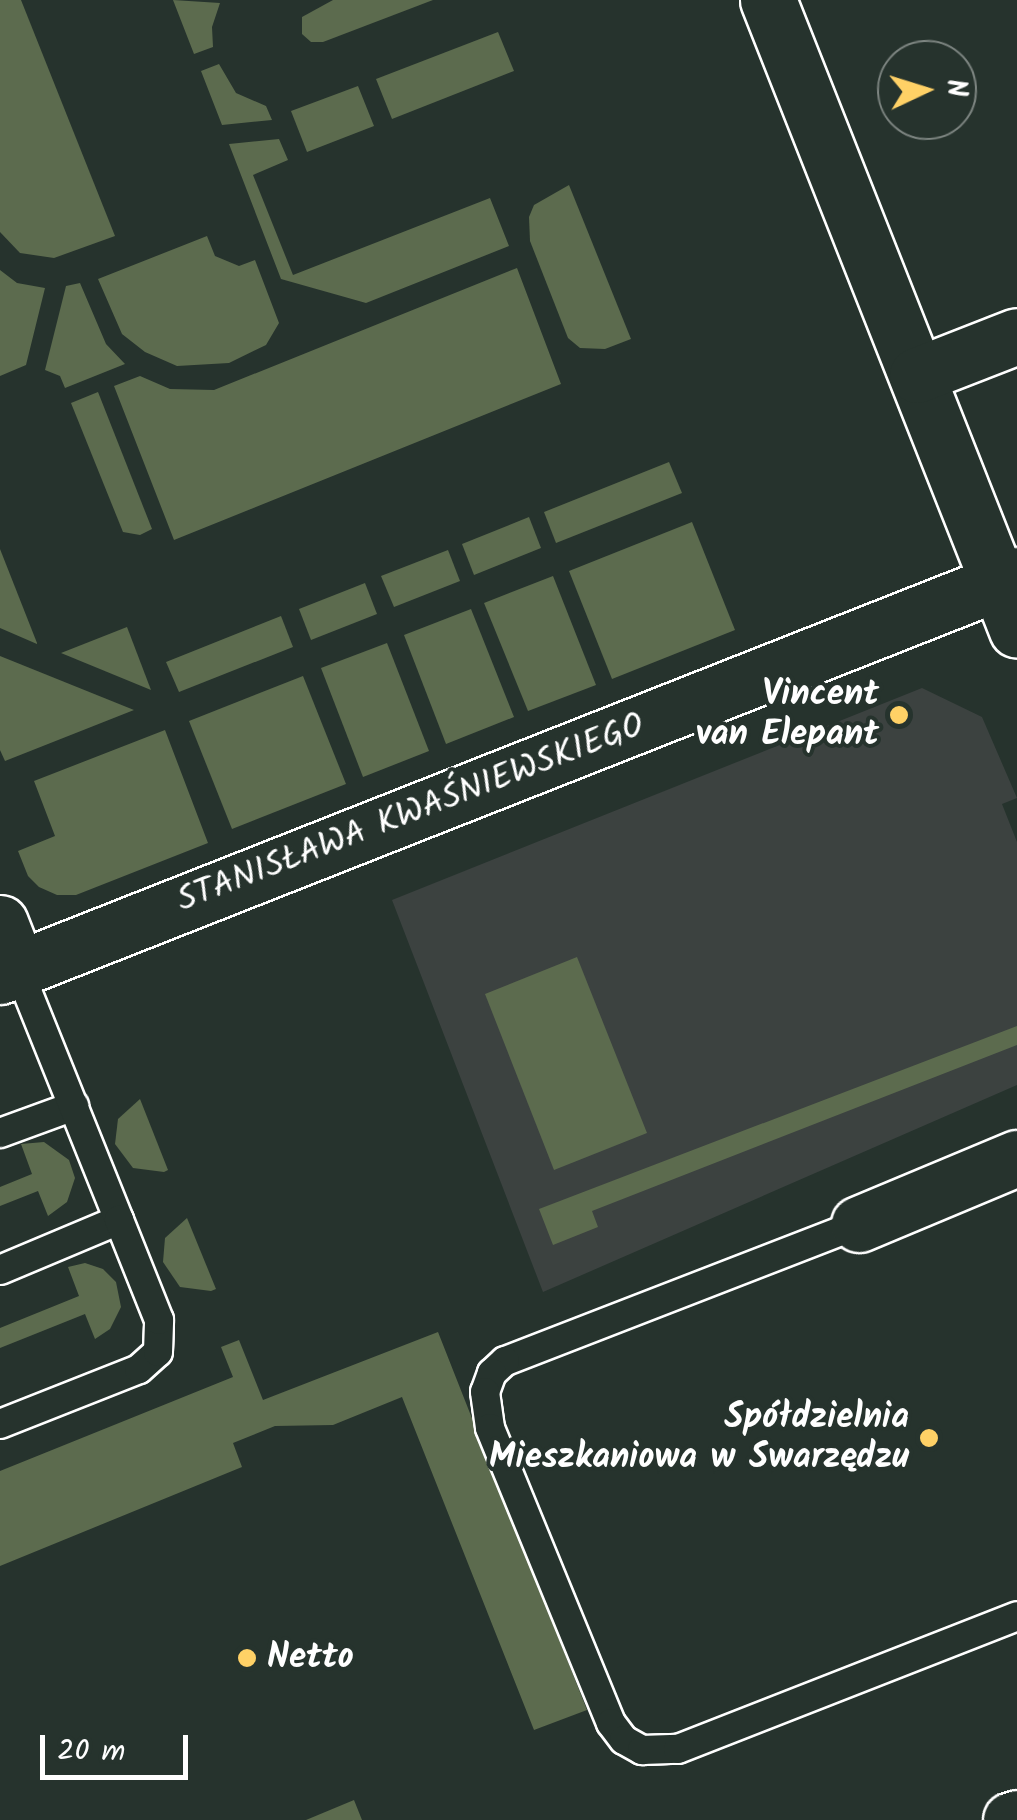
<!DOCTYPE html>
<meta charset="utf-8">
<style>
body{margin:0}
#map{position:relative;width:1017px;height:1820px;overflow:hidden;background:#26332d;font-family:Kalam,sans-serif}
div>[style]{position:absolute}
.built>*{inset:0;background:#3c4240}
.green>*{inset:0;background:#5c6b4e}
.roads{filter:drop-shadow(2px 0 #fff) drop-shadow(-2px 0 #fff) drop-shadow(0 2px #fff) drop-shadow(0 -2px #fff)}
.service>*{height:28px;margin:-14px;padding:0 14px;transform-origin:14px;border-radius:14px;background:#26332d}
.minor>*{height:55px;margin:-27.5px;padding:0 27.5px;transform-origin:27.5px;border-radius:27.5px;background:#26332d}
.tertiary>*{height:55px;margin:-27.5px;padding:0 27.5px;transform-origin:27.5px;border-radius:27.5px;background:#26332d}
.dots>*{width:28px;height:28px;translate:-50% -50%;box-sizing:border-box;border:5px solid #26332d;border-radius:50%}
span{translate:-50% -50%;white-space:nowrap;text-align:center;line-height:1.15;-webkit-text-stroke:8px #26332d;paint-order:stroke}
.poi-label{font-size:35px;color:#fff;font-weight:700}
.right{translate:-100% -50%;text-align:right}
.left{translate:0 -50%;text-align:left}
.street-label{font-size:35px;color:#fff}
.north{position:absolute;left:877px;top:40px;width:100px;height:100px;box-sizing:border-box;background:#26332d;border:2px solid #7d8581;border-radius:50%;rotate:86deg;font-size:28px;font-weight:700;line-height:40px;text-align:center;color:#fff}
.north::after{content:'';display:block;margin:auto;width:35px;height:45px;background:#ffd166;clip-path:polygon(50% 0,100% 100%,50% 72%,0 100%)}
.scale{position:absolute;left:40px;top:1735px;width:148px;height:45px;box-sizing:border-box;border:5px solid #fff;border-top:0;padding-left:12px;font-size:30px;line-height:35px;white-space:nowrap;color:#fff;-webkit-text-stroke:8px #26332d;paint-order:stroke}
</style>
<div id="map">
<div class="built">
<div style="clip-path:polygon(922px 688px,982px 717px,1017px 798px,1002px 804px,1017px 842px,1017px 1085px,543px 1292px,392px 900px)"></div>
</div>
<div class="green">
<div style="clip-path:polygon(0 0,21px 0,115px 236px,54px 258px,20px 253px,0 232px)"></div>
<div style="clip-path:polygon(173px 0,220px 3px,212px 27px,213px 47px,194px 54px)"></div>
<div style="clip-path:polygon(333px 0,433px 0,323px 42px,311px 42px,302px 34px,302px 17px)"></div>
<div style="clip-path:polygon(498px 32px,514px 71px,392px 119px,376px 79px)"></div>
<div style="clip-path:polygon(219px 64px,236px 93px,266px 106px,272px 120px,222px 125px,201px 71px)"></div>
<div style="clip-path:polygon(358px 86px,374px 126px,307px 152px,291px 111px)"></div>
<div style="clip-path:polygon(279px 139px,288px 160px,253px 175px,293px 275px,490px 198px,509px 246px,366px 303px,281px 279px,229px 144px)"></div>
<div style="clip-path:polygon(569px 185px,631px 339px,605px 349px,580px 348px,568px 338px,530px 241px,529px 217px,534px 205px)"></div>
<div style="clip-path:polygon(207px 236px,215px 256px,239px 266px,255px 260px,279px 323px,266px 345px,229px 363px,177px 366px,145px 352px,122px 334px,98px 279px)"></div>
<div style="clip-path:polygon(517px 268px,561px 384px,174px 540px,114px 386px,140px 376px,170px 389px,214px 390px)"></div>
<div style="clip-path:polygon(0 270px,17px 283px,45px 288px,26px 365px,0 376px)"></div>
<div style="clip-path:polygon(80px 283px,106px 344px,125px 364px,65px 388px,60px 376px,45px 370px,66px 286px)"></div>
<div style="clip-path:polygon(98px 392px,152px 529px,140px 535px,123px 532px,71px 403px)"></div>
<div style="clip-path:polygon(669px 462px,682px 493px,556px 543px,544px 512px)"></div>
<div style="clip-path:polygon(529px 517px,541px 548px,474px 575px,462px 544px)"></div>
<div style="clip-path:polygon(692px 522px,735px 630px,612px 679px,569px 571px)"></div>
<div style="clip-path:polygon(0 549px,37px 643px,37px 644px,0 628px)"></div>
<div style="clip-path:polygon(448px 550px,460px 581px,394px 607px,381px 576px)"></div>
<div style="clip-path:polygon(553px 576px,596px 685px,528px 711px,484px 603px)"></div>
<div style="clip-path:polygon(365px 583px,377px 614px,311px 640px,299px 609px)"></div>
<div style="clip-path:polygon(471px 609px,514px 717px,446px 744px,404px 635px)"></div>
<div style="clip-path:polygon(281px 616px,293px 647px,179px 692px,166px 662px)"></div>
<div style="clip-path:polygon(127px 627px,151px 690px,61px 653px)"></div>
<div style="clip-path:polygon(387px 643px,429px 751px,363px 777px,321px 668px)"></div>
<div style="clip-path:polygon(0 656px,134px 710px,5px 761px,0 750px)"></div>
<div style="clip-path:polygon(303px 676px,346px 784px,232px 829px,189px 721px)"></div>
<div style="clip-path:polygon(165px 730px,208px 843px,76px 895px,57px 895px,39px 887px,28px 876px,18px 851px,55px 836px,34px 781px)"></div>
<div style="clip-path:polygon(577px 957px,647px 1133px,554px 1170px,485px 994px)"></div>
<div style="clip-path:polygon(1017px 1026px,1017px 1045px,592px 1211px,598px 1227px,553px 1245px,539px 1209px)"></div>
<div style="clip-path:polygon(140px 1099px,168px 1170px,164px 1172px,133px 1168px,115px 1144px,118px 1119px)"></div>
<div style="clip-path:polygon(44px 1142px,69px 1160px,75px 1178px,67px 1202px,48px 1216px,38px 1191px,0 1206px,0 1187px,32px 1174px,21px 1144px)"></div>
<div style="clip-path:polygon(187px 1218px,216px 1289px,211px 1291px,180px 1287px,163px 1262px,165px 1238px)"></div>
<div style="clip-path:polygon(85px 1263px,103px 1269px,116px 1282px,121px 1307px,110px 1329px,95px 1339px,85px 1314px,0 1348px,0 1328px,79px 1296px,68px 1267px)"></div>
<div style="clip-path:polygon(438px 1332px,587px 1710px,534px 1730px,402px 1397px,333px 1425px,275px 1426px,233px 1443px,242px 1467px,0 1566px,0 1471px,233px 1377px,221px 1347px,239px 1340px,263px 1400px)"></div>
<div style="clip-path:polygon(354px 1800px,362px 1820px,306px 1820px)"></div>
</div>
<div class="roads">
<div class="service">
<div style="left:0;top:1133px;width:79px;rotate:-20deg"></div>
<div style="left:859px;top:1224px;width:380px;rotate:158.8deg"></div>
<div style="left:505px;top:1361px;width:18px;rotate:137deg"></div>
<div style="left:492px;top:1373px;width:20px;rotate:110deg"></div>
<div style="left:485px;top:1392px;width:36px;rotate:82deg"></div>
<div style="left:490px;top:1428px;width:319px;rotate:67.7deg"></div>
<div style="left:611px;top:1723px;width:21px;rotate:53deg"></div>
<div style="left:624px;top:1740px;width:21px;rotate:29deg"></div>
<div style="left:642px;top:1750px;width:36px;rotate:-2deg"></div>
<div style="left:678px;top:1749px;width:364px;rotate:-21.4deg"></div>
<div style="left:0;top:1270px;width:129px;rotate:-22.8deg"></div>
<div style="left:119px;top:1220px;width:271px;rotate:-111.9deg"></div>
<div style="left:0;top:1424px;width:149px;rotate:-21.6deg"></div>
<div style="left:139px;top:1369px;width:25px;rotate:-42deg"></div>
<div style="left:158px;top:1352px;width:32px;rotate:-88deg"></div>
<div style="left:159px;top:1320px;width:108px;rotate:-111.8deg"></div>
</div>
<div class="minor">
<div style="left:768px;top:0;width:677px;rotate:68.43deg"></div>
<div style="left:917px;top:375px;width:107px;rotate:-21.3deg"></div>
<div style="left:0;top:923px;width:49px;rotate:68.6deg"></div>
<div style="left:0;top:976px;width:1093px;rotate:-21.52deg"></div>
<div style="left:859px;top:1224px;width:171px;rotate:-22.7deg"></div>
</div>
<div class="tertiary">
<div style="left:1011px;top:1820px;width:6px;rotate:-18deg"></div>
</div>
</div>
<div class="dots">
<div style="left:899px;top:715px;background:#ffd166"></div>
<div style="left:929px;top:1438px;background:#ffd166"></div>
<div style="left:247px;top:1658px;background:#ffd166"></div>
</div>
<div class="poi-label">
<span class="right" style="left:879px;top:715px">Vincent<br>van Elepant</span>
<span class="right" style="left:909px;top:1438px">Spółdzielnia<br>Mieszkaniowa w Swarzędzu</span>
<span class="left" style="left:267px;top:1658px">Netto</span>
</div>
<div class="street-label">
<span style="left:411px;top:814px;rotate:-21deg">STANISŁAWA KWAŚNIEWSKIEGO</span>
</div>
<div class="north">N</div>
<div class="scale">20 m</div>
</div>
